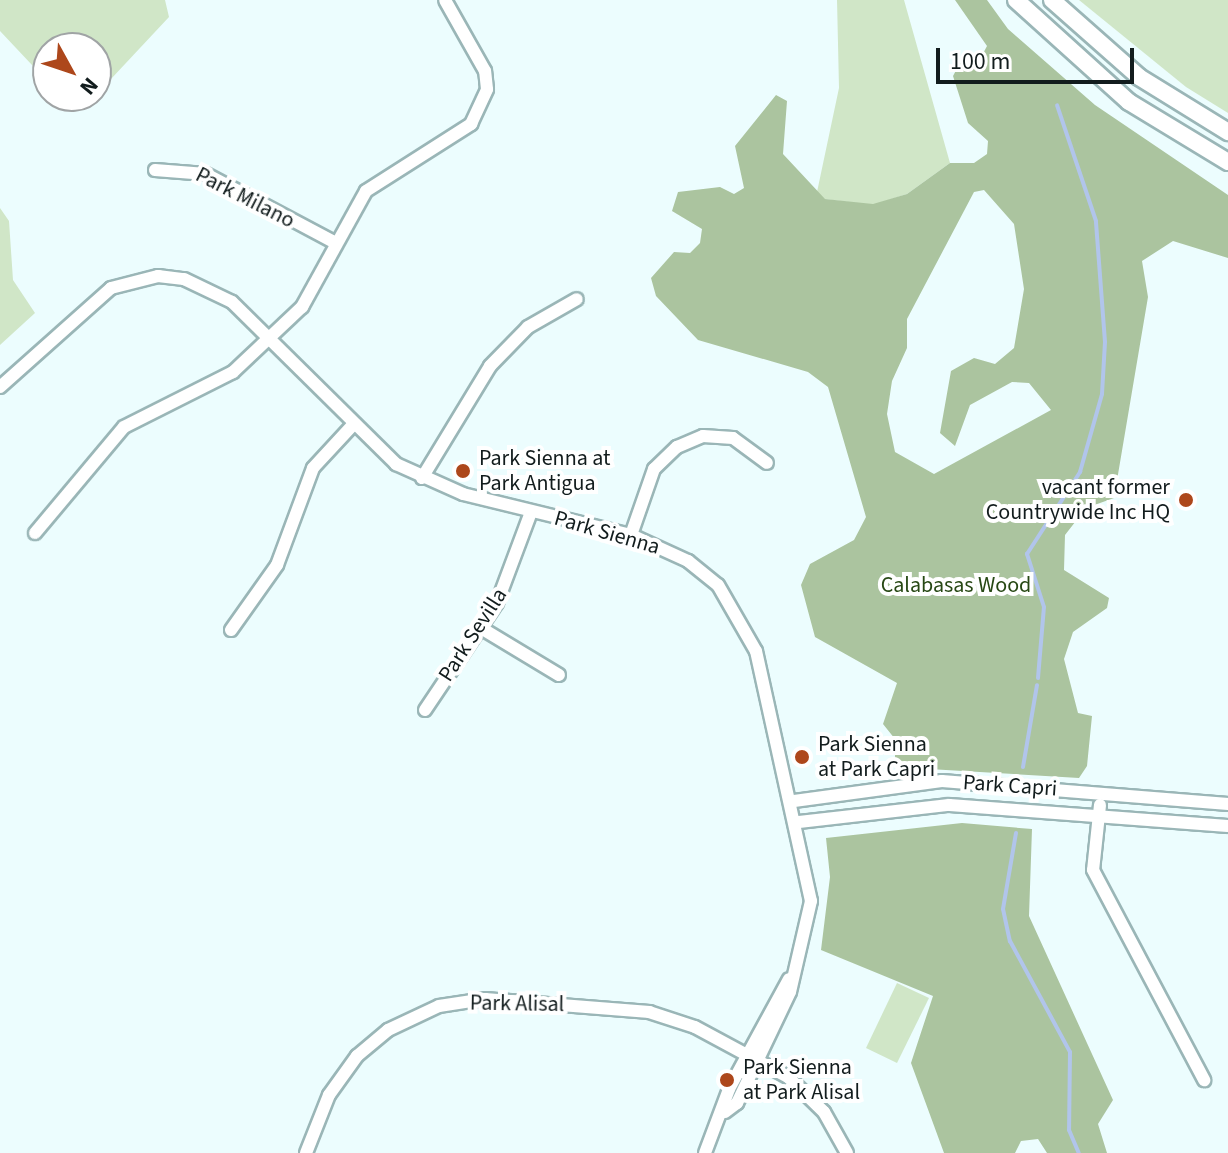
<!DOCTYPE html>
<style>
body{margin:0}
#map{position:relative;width:1228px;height:1153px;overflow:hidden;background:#ecfdfe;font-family:"Source Sans 3",sans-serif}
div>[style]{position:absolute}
.green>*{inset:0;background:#d0e6c7}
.forest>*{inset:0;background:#abc49f}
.stream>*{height:4px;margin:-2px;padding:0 2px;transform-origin:2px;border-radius:2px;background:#b1c5eb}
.roads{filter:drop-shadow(2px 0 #9ab6b7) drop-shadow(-2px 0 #9ab6b7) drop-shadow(0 2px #9ab6b7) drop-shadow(0 -2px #9ab6b7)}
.street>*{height:12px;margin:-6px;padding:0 6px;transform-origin:6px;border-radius:6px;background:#fff}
.secondary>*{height:16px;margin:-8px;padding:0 8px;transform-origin:8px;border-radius:8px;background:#fff}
.dots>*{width:22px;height:22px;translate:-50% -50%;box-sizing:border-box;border:4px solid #fff;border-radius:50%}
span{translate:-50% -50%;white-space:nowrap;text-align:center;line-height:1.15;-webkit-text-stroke:8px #fff;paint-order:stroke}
.street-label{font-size:22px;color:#121c1d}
.poi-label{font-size:22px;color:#121c1d}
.left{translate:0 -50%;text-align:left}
.right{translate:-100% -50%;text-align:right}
.park-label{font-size:22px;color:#274814}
.north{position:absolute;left:32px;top:32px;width:80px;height:80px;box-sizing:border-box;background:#fff;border:2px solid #a0a4a5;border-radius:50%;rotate:130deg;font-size:22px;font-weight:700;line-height:32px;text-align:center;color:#121c1d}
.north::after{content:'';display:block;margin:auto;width:28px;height:36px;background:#ad471b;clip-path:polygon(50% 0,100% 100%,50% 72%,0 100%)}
.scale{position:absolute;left:936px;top:48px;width:198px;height:36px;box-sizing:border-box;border:4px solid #121c1d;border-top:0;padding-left:10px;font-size:24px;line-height:28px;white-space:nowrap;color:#121c1d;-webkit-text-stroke:6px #fff;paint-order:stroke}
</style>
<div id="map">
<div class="green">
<div style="clip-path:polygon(0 0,165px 0,169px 17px,96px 95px,96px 48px,48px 48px,48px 82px,0 31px)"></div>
<div style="clip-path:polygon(837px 0,904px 0,950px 163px,907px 194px,873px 205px,824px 199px,817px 192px,839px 88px)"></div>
<div style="clip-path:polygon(1079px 0,1228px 0,1228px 113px,1186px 87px)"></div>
<div style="clip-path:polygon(0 208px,9px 221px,13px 280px,35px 313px,0 345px)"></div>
<div style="clip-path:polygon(897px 983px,929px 998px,897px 1063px,866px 1048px)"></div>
</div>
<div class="forest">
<div style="clip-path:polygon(evenodd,955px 0,987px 0,1008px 29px,1095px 105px,1228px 195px,1228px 258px,1173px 241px,1142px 261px,1148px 297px,1114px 498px,1086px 508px,1065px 535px,1064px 570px,1109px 598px,1107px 608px,1073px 632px,1064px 659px,1078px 713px,1092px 716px,1087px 766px,1079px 778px,895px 767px,895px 739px,883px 724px,897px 683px,815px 637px,801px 585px,810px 564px,854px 540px,866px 517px,828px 387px,808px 372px,698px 340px,656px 296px,651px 278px,674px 252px,690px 253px,700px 243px,702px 229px,672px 211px,678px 192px,720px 187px,734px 194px,744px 188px,735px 146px,776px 95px,787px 101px,783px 154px,825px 199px,873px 204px,907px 194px,950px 163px,974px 163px,987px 154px,988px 141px,968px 123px,953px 76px,960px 63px,978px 63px,987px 46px,955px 0,984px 190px,1014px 224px,1024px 289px,1014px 348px,995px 364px,974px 358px,951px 371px,940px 433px,955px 446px,970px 405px,1012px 382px,1029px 383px,1051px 410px,934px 474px,895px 452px,887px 414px,892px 381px,907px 348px,907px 319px,974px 192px,984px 190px)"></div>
<div style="clip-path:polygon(962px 823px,1032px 829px,1029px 916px,1113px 1100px,1098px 1124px,1107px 1153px,1047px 1153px,1038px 1139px,1021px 1141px,1015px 1153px,944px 1153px,911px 1063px,933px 996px,821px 950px,830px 877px,826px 838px)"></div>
</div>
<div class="stream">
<div style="left:1038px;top:678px;width:71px;rotate:-85.2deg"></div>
<div style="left:1044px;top:607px;width:56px;rotate:-107.8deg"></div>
<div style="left:1027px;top:554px;width:98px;rotate:-57.1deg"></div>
<div style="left:1080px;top:472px;width:81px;rotate:-74.2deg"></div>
<div style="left:1102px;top:394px;width:52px;rotate:-86.7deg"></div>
<div style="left:1105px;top:342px;width:121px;rotate:-94.3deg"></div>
<div style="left:1096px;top:221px;width:122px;rotate:-108.6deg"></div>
<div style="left:1023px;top:767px;width:83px;rotate:-80.3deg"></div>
<div style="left:1016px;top:833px;width:77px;rotate:99.7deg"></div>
<div style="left:1003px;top:909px;width:33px;rotate:78deg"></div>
<div style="left:1010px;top:941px;width:126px;rotate:61.6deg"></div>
<div style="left:1070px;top:1052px;width:78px;rotate:90.7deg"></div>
<div style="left:1069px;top:1130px;width:25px;rotate:67deg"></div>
</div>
<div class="roads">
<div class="street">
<div style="left:155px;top:170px;width:51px;rotate:4.5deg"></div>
<div style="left:206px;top:174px;width:143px;rotate:28deg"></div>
<div style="left:0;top:387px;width:149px;rotate:-41.7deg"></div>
<div style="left:111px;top:288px;width:49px;rotate:-14.3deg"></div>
<div style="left:158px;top:276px;width:26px;rotate:7deg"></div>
<div style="left:184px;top:279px;width:53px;rotate:25.6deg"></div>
<div style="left:232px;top:302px;width:231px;rotate:44.6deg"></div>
<div style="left:396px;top:464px;width:73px;rotate:24.1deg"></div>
<div style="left:463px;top:494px;width:173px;rotate:13.7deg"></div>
<div style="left:631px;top:535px;width:63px;rotate:24.5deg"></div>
<div style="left:688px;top:561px;width:38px;rotate:39deg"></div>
<div style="left:718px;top:585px;width:76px;rotate:60.1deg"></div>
<div style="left:756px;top:651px;width:256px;rotate:77.6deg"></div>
<div style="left:811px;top:901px;width:93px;rotate:103deg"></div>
<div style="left:790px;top:992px;width:123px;rotate:115.5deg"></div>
<div style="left:737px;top:1103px;width:15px;rotate:143deg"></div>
<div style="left:422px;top:478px;width:131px;rotate:-58.7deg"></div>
<div style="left:490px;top:366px;width:54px;rotate:-45.7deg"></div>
<div style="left:528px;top:327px;width:56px;rotate:-29.7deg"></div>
<div style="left:35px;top:533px;width:138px;rotate:-50deg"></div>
<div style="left:124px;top:427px;width:122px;rotate:-26.8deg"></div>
<div style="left:233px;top:372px;width:95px;rotate:-43.3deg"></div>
<div style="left:302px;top:307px;width:132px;rotate:-61.1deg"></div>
<div style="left:366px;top:191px;width:125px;rotate:-32.5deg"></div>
<div style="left:471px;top:124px;width:38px;rotate:-65deg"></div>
<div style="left:487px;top:89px;width:18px;rotate:-96deg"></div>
<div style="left:485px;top:71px;width:81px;rotate:-119.4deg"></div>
<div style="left:631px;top:535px;width:70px;rotate:-70.8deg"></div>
<div style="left:654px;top:469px;width:32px;rotate:-44deg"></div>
<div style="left:677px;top:447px;width:28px;rotate:-23deg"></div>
<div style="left:703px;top:436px;width:30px;rotate:4deg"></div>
<div style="left:733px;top:438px;width:42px;rotate:36.3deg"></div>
<div style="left:481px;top:628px;width:91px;rotate:31.1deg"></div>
<div style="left:231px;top:630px;width:80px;rotate:-54.7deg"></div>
<div style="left:277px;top:565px;width:103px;rotate:-69.6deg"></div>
<div style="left:313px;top:468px;width:56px;rotate:-47.2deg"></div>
<div style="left:425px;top:710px;width:129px;rotate:-56.1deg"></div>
<div style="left:497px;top:603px;width:97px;rotate:-69.5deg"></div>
<div style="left:794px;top:801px;width:149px;rotate:-7.7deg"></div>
<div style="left:942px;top:781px;width:287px;rotate:4.6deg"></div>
<div style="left:1100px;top:805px;width:65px;rotate:96.1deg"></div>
<div style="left:1093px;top:870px;width:238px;rotate:62.1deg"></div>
<div style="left:799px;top:822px;width:151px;rotate:-6.5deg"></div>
<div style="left:949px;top:805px;width:280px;rotate:4.3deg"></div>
<div style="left:306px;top:1153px;width:62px;rotate:-68.4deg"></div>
<div style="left:329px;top:1095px;width:48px;rotate:-54.3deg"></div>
<div style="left:357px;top:1056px;width:40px;rotate:-40deg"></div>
<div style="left:388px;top:1030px;width:56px;rotate:-25.2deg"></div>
<div style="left:439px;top:1006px;width:47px;rotate:-8.7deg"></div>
<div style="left:485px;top:999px;width:165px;rotate:4.5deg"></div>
<div style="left:649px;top:1012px;width:48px;rotate:18.1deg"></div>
<div style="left:695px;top:1027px;width:106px;rotate:28.3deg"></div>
<div style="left:788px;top:1077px;width:50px;rotate:44.2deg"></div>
<div style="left:824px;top:1112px;width:47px;rotate:60.7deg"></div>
<div style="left:705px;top:1153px;width:68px;rotate:-69.4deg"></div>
<div style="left:729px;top:1089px;width:125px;rotate:-61.4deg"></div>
</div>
<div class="secondary">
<div style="left:1016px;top:0;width:152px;rotate:42.1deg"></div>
<div style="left:1129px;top:102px;width:116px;rotate:31.2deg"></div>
<div style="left:1052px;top:0;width:116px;rotate:41.5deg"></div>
<div style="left:1139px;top:77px;width:105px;rotate:31.7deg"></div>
</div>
</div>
<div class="dots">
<div style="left:463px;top:471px;background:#ad471b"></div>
<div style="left:1186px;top:500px;background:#ad471b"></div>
<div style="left:802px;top:757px;background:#ad471b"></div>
<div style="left:727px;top:1080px;background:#ad471b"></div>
</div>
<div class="street-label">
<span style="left:245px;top:198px;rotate:27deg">Park Milano</span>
<span style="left:607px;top:533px;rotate:16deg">Park Sienna</span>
<span style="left:473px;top:635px;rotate:-57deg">Park Sevilla</span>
<span style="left:1010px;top:786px;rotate:4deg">Park Capri</span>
<span style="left:517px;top:1004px;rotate:1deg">Park Alisal</span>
</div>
<div class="poi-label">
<span class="left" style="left:479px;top:471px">Park Sienna at<br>Park Antigua</span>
<span class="right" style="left:1170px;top:500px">vacant former<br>Countrywide Inc HQ</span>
<span class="left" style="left:818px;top:757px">Park Sienna<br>at Park Capri</span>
<span class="left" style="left:743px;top:1080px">Park Sienna<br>at Park Alisal</span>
</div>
<div class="park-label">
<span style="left:956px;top:586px">Calabasas Wood</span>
</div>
<div class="north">N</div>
<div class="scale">100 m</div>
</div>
